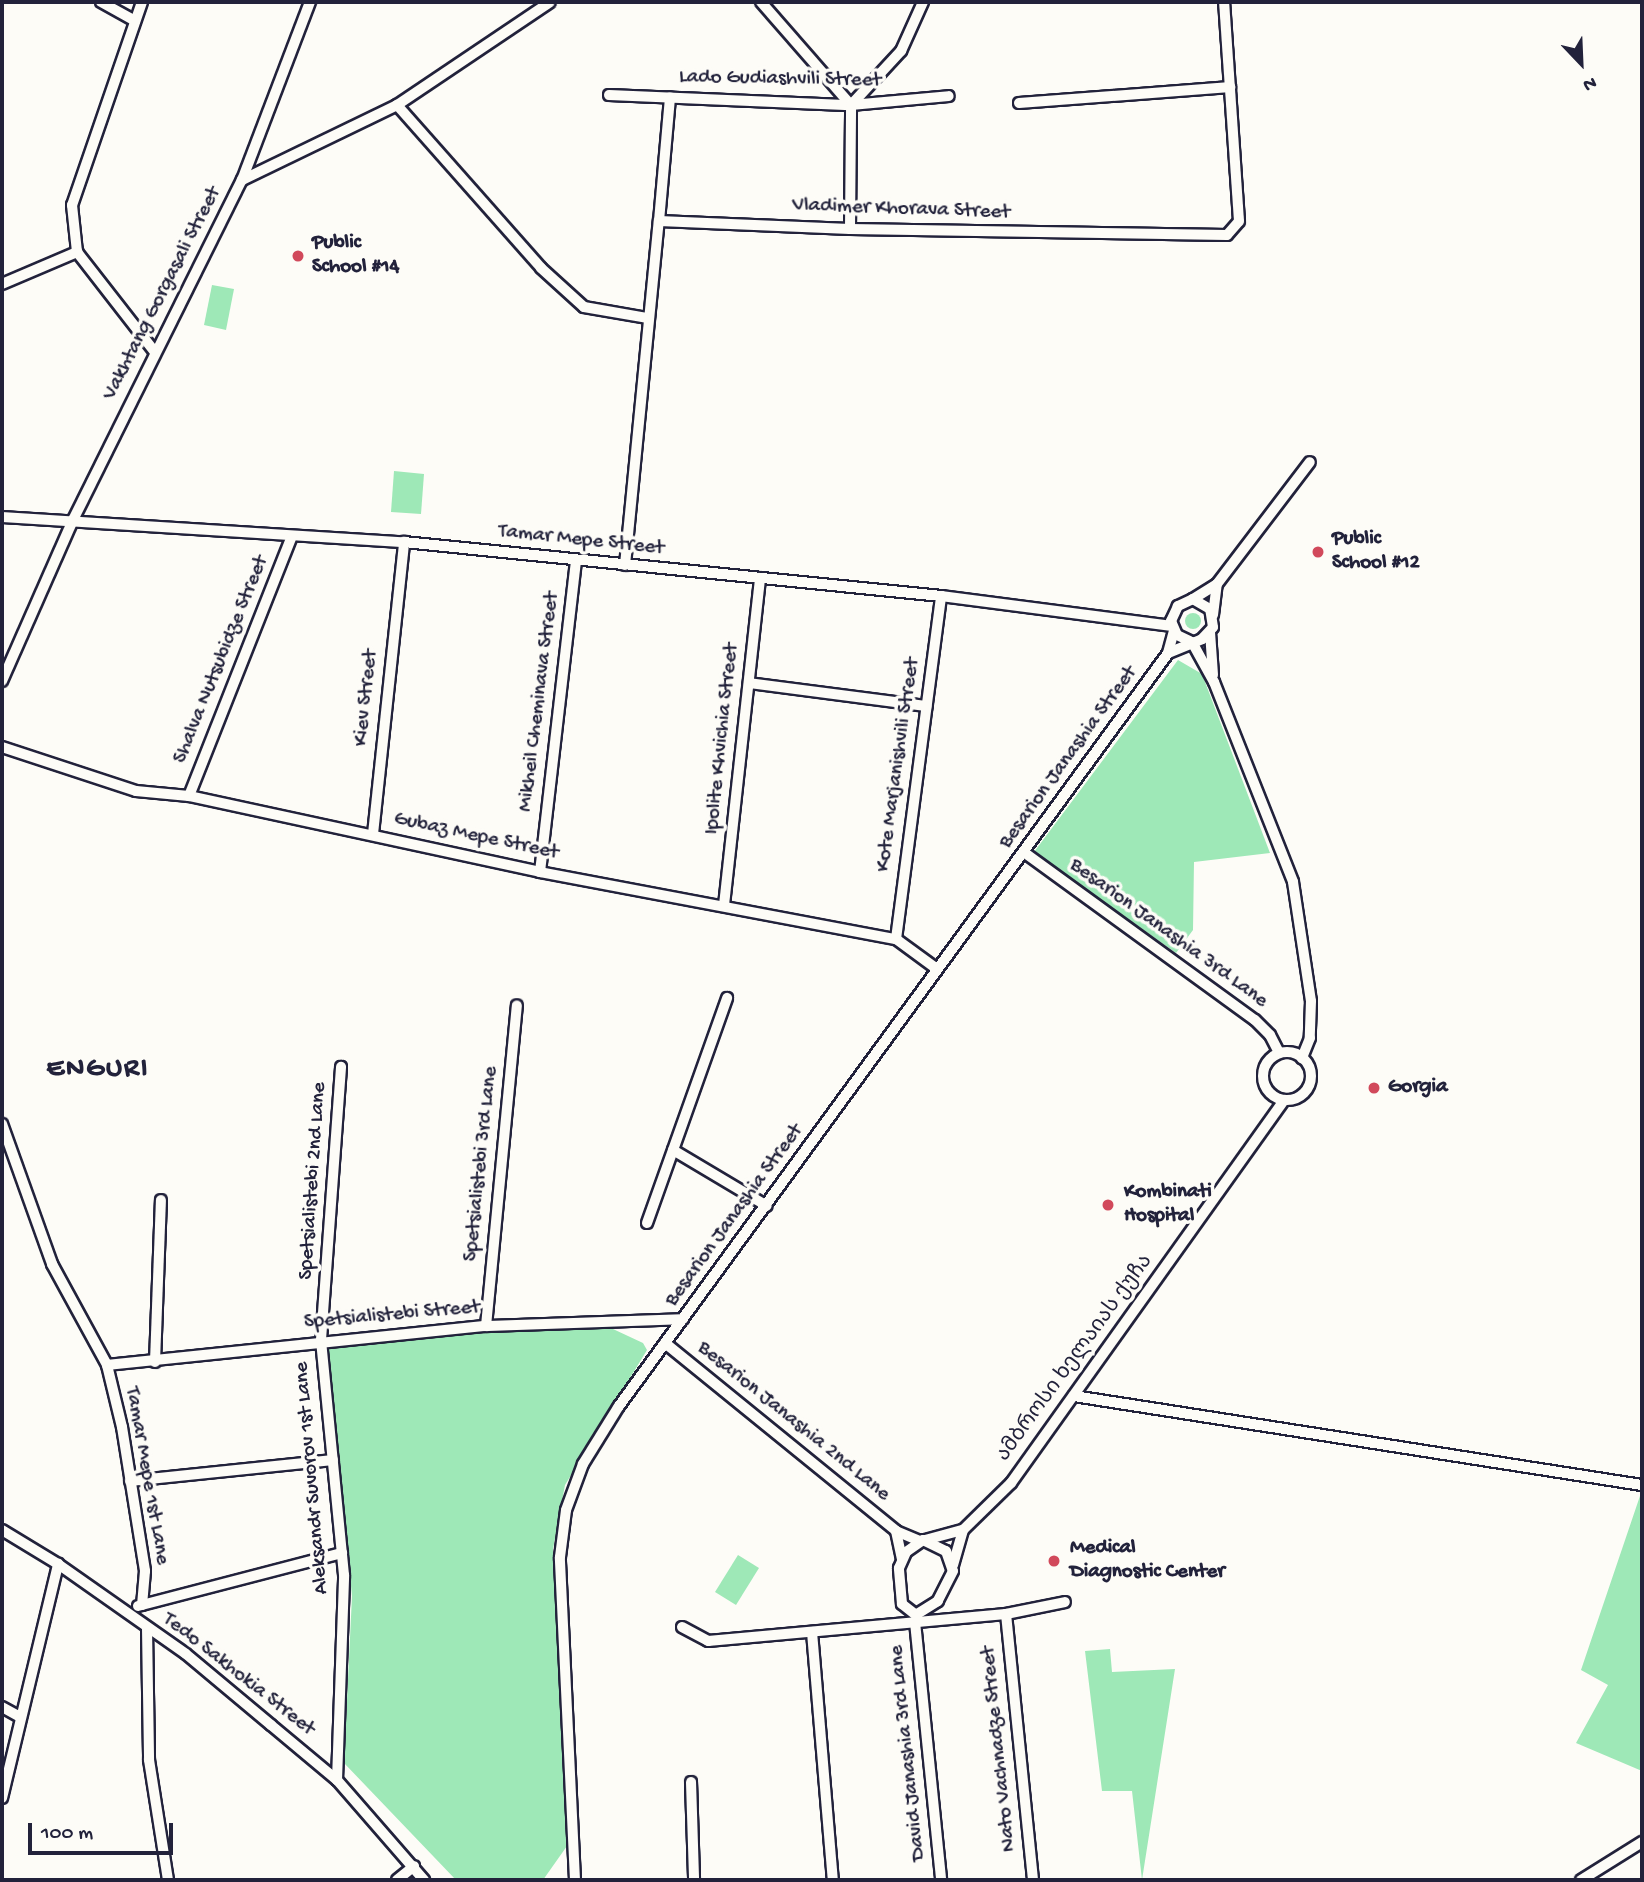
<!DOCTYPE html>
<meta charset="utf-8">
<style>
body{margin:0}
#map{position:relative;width:1644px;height:1882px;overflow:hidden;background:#fdfcf7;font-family:"Gochi Hand","Noto Sans Georgian",sans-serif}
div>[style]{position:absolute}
.green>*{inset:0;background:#9ee8b7}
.round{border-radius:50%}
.roads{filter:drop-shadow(2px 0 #22223b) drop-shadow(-2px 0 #22223b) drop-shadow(0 2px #22223b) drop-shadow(0 -2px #22223b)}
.minor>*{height:10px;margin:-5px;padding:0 5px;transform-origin:5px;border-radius:5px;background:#fdfcf7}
.minor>.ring{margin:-5px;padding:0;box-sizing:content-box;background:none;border:10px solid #fdfcf7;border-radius:50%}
.dots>*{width:19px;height:19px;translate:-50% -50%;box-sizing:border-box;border:4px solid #fdfcf7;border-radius:50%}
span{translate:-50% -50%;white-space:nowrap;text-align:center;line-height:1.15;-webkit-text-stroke:7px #fdfcf7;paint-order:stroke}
.street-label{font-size:21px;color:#22223b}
.poi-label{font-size:21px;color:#22223b;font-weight:700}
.left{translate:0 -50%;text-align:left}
.district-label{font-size:28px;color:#22223b;font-weight:700;letter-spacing:2px}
.frame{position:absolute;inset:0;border:4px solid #22223b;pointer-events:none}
.north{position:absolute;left:1546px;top:28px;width:70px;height:70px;-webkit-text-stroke:5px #fdfcf7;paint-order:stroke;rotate:157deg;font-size:19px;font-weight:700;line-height:28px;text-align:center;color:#22223b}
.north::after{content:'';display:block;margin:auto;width:24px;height:32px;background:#22223b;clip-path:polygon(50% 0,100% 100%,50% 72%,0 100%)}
.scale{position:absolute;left:28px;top:1823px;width:145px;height:32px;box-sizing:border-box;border:4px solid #22223b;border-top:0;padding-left:9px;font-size:21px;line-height:24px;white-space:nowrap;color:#22223b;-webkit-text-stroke:5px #fdfcf7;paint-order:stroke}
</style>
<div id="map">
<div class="green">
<div style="clip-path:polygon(212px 285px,234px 289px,226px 330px,204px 325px)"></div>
<div style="clip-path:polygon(394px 471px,424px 474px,421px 514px,391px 512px)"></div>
<div class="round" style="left:1185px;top:613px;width:16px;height:16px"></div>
<div style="clip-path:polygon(1178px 660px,1202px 674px,1270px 853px,1194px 862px,1193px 930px,1176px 953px,1034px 852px)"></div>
<div style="clip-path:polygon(570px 1326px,613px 1329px,643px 1343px,647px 1350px,565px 1485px,553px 1549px,567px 1846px,543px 1880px,456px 1880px,344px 1763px,352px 1596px,328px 1350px,332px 1345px)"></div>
<div style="clip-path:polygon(1642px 1490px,1642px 1771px,1576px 1743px,1608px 1685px,1581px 1670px)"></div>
<div style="clip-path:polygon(738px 1555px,759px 1568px,736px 1605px,715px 1592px)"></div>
<div style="clip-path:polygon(1110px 1649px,1112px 1672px,1175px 1669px,1142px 1880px,1132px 1791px,1102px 1791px,1085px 1651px)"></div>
</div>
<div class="roads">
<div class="minor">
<div style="left:101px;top:2px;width:39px;rotate:29deg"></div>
<div style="left:142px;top:2px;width:215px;rotate:109deg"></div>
<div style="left:72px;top:205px;width:47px;rotate:83.9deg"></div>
<div style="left:77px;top:252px;width:125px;rotate:52.1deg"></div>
<div style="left:761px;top:2px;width:137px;rotate:48.9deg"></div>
<div style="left:609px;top:95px;width:242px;rotate:2.4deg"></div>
<div style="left:851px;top:105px;width:98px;rotate:-5.2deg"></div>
<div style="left:1019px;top:103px;width:212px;rotate:-4.3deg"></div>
<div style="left:397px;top:105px;width:217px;rotate:48.5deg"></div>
<div style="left:541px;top:268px;width:58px;rotate:42.2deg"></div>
<div style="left:584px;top:307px;width:65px;rotate:9.8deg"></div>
<div style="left:851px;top:105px;width:74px;rotate:-47.2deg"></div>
<div style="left:901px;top:51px;width:54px;rotate:-65.8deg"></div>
<div style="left:242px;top:180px;width:191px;rotate:-69.1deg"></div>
<div style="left:659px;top:221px;width:124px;rotate:-84.9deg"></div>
<div style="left:850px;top:229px;width:124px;rotate:-89.5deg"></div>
<div style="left:2px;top:284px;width:82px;rotate:-23.1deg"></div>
<div style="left:2px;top:517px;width:403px;rotate:3.6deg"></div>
<div style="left:404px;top:542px;width:540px;rotate:5.74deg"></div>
<div style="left:941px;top:596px;width:233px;rotate:7.4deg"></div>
<div style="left:625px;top:565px;width:346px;rotate:-84.4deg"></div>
<div style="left:659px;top:221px;width:191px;rotate:2.4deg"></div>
<div style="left:850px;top:229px;width:377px;rotate:0.9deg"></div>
<div style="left:1227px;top:235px;width:18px;rotate:-49deg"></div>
<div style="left:1239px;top:221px;width:220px;rotate:-93.9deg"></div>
<div style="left:1193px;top:599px;width:28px;rotate:-32deg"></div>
<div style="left:1217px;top:584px;width:153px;rotate:-52.7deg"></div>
<div style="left:1213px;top:615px;width:31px;rotate:-83deg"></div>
<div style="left:1210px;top:632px;width:43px;rotate:86deg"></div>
<div style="left:1192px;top:642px;width:46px;rotate:61.2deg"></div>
<div style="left:1214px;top:682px;width:215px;rotate:68.4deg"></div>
<div style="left:1293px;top:882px;width:120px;rotate:81.4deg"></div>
<div style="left:1311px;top:1001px;width:37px;rotate:92deg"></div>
<div style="left:1310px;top:1038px;width:22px;rotate:112deg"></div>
<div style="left:1168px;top:653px;width:37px;rotate:-22deg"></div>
<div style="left:1202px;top:639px;width:16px;rotate:-47deg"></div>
<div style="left:1213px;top:627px;width:18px;rotate:-99deg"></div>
<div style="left:1210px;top:609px;width:20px;rotate:-150deg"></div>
<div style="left:1193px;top:599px;width:17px;rotate:155deg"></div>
<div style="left:1178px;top:606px;width:17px;rotate:115deg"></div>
<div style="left:1171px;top:621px;width:15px;rotate:67deg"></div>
<div style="left:1177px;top:635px;width:14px;rotate:25deg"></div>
<div style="left:2px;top:681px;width:176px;rotate:-66.2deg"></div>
<div style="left:73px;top:520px;width:380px;rotate:-63.6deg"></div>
<div style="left:242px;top:180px;width:172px;rotate:-25.8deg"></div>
<div style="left:397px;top:105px;width:184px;rotate:-33.9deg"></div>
<div style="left:749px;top:683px;width:179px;rotate:7.4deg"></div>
<div style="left:2px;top:747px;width:141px;rotate:18.2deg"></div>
<div style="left:136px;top:791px;width:53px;rotate:5.4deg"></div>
<div style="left:189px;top:796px;width:359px;rotate:12.2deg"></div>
<div style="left:540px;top:872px;width:362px;rotate:10.7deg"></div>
<div style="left:896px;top:939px;width:51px;rotate:36.2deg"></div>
<div style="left:189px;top:796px;width:277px;rotate:-68.4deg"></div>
<div style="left:373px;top:834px;width:294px;rotate:-83.9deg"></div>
<div style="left:1025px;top:853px;width:284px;rotate:36deg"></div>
<div style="left:1255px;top:1020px;width:21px;rotate:45deg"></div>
<div style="left:1270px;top:1035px;width:20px;rotate:63deg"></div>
<div style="left:540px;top:872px;width:314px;rotate:-83.4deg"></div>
<div style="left:724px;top:905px;width:329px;rotate:-83.7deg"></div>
<div style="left:896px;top:939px;width:346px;rotate:-82.5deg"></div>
<div class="ring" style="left:1263px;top:1052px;width:38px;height:38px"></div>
<div style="left:2px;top:1124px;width:149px;rotate:70.3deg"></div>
<div style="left:52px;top:1264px;width:115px;rotate:61.4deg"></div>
<div style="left:107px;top:1365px;width:64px;rotate:76.4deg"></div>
<div style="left:122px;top:1427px;width:146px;rotate:80.9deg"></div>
<div style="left:145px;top:1571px;width:34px;rotate:95deg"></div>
<div style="left:673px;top:1150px;width:109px;rotate:30.8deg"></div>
<div style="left:647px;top:1223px;width:239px;rotate:-70.4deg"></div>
<div style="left:486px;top:1326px;width:322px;rotate:-84.5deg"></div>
<div style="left:665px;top:1343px;width:298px;rotate:39.1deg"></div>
<div style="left:896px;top:1531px;width:26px;rotate:23deg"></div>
<div style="left:155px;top:1362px;width:162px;rotate:-87.9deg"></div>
<div style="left:107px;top:1365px;width:381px;rotate:-5.9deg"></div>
<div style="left:486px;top:1326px;width:197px;rotate:-2deg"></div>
<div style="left:1074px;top:1396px;width:575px;rotate:8.91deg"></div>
<div style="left:130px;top:1481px;width:204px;rotate:-5.9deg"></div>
<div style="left:2px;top:1530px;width:66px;rotate:31.3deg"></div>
<div style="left:58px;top:1564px;width:156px;rotate:35.1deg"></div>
<div style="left:186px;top:1654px;width:111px;rotate:39.9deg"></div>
<div style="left:271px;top:1725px;width:86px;rotate:39.8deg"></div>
<div style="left:337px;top:1780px;width:133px;rotate:49deg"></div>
<div style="left:896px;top:1531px;width:29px;rotate:78deg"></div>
<div style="left:923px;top:1540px;width:25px;rotate:26deg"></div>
<div style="left:946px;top:1551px;width:21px;rotate:71deg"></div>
<div style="left:953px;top:1571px;width:34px;rotate:117deg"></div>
<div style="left:938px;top:1601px;width:26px;rotate:148deg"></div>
<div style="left:916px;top:1615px;width:18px;rotate:-142deg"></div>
<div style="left:902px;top:1604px;width:36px;rotate:-95deg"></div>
<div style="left:899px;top:1568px;width:17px;rotate:-66deg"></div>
<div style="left:906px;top:1552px;width:21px;rotate:-35deg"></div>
<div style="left:925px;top:1540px;width:39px;rotate:-15deg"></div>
<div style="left:953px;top:1565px;width:36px;rotate:-74deg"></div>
<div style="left:963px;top:1530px;width:67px;rotate:-44.4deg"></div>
<div style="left:1011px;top:1483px;width:470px;rotate:-54.5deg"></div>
<div style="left:138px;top:1606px;width:211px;rotate:-14.6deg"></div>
<div style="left:1006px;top:1614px;width:267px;rotate:84.2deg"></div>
<div style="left:915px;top:1622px;width:259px;rotate:84.2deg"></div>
<div style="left:682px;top:1627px;width:30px;rotate:28deg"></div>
<div style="left:708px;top:1641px;width:299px;rotate:-5.2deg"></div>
<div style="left:1006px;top:1614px;width:60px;rotate:-11.5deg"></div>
<div style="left:147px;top:1628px;width:132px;rotate:89.1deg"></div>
<div style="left:149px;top:1760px;width:121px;rotate:81deg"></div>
<div style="left:812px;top:1632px;width:249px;rotate:85.2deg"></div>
<div style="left:2px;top:1707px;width:21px;rotate:29deg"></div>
<div style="left:337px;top:1780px;width:205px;rotate:-88deg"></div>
<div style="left:344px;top:1575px;width:236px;rotate:-95.6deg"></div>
<div style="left:321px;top:1340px;width:274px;rotate:-85.8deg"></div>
<div style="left:691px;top:1782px;width:98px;rotate:88.2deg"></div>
<div style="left:2px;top:1798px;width:241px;rotate:-76.5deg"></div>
<div style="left:397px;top:1880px;width:22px;rotate:-39deg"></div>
<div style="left:575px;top:1880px;width:323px;rotate:-92.7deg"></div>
<div style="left:560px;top:1557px;width:47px;rotate:-82.7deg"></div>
<div style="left:566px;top:1510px;width:49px;rotate:-69.7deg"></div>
<div style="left:583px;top:1464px;width:68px;rotate:-58.2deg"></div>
<div style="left:619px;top:1406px;width:932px;rotate:-53.9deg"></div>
<div style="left:1168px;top:653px;width:23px;rotate:-75deg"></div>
<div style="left:1581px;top:1880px;width:72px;rotate:-31.9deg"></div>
</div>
</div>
<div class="dots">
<div style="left:298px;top:256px;background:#d1495b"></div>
<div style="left:1318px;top:552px;background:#d1495b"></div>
<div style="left:1374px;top:1088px;background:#d1495b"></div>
<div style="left:1108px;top:1205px;background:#d1495b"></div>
<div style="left:1054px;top:1561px;background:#d1495b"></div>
</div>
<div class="street-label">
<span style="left:780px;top:80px;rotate:1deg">Lado Gudiashvili Street</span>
<span style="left:901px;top:210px;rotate:2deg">Vladimer Khorava Street</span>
<span style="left:163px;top:294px;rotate:-63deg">Vakhtang Gorgasali Street</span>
<span style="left:581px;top:541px;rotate:6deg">Tamar Mepe Street</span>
<span style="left:222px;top:660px;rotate:-68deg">Shalva Nutsubidze Street</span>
<span style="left:367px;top:698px;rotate:-84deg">Kiev Street</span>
<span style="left:540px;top:702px;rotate:-83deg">Mikheil Cheminava Street</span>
<span style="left:723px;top:739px;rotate:-84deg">Ipolite Khvichia Street</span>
<span style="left:1069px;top:758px;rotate:-54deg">Besarion Janashia Street</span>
<span style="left:899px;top:765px;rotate:-82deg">Kote Marjanishvili Street</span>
<span style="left:476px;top:837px;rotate:12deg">Gubaz Mepe Street</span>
<span style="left:1168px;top:934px;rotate:36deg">Besarion Janashia 3rd Lane</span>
<span style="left:482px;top:1164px;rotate:-84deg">Spetsialistebi 3rd Lane</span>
<span style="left:314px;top:1181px;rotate:-86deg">Spetsialistebi 2nd Lane</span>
<span style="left:735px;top:1216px;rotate:-54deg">Besarion Janashia Street</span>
<span style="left:392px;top:1316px;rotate:-5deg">Spetsialistebi Street</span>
<span style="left:1076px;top:1359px;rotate:-54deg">ამბროსი ხელაიას ქუჩა</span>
<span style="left:793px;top:1422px;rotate:39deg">Besarion Janashia 2nd Lane</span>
<span style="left:146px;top:1476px;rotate:80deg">Tamar Mepe 1st Lane</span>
<span style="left:313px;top:1478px;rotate:-95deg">Aleksandr Suvorov 1st Lane</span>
<span style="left:238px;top:1675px;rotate:38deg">Tedo Sakhokia Street</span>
<span style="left:1000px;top:1749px;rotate:-96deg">Nato Vachnadze Street</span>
<span style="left:909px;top:1753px;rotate:-96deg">David Janashia 3rd Lane</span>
</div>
<div class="poi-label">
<span class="left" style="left:312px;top:256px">Public<br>School #14</span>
<span class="left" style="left:1332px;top:552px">Public<br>School #12</span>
<span class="left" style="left:1388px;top:1088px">Gorgia</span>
<span class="left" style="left:1124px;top:1205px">Kombinati<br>Hospital</span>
<span class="left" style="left:1070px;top:1561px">Medical<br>Diagnostic Center</span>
</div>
<div class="district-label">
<span style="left:98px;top:1070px">ENGURI</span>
</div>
<div class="frame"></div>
<div class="north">N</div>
<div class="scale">100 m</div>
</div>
